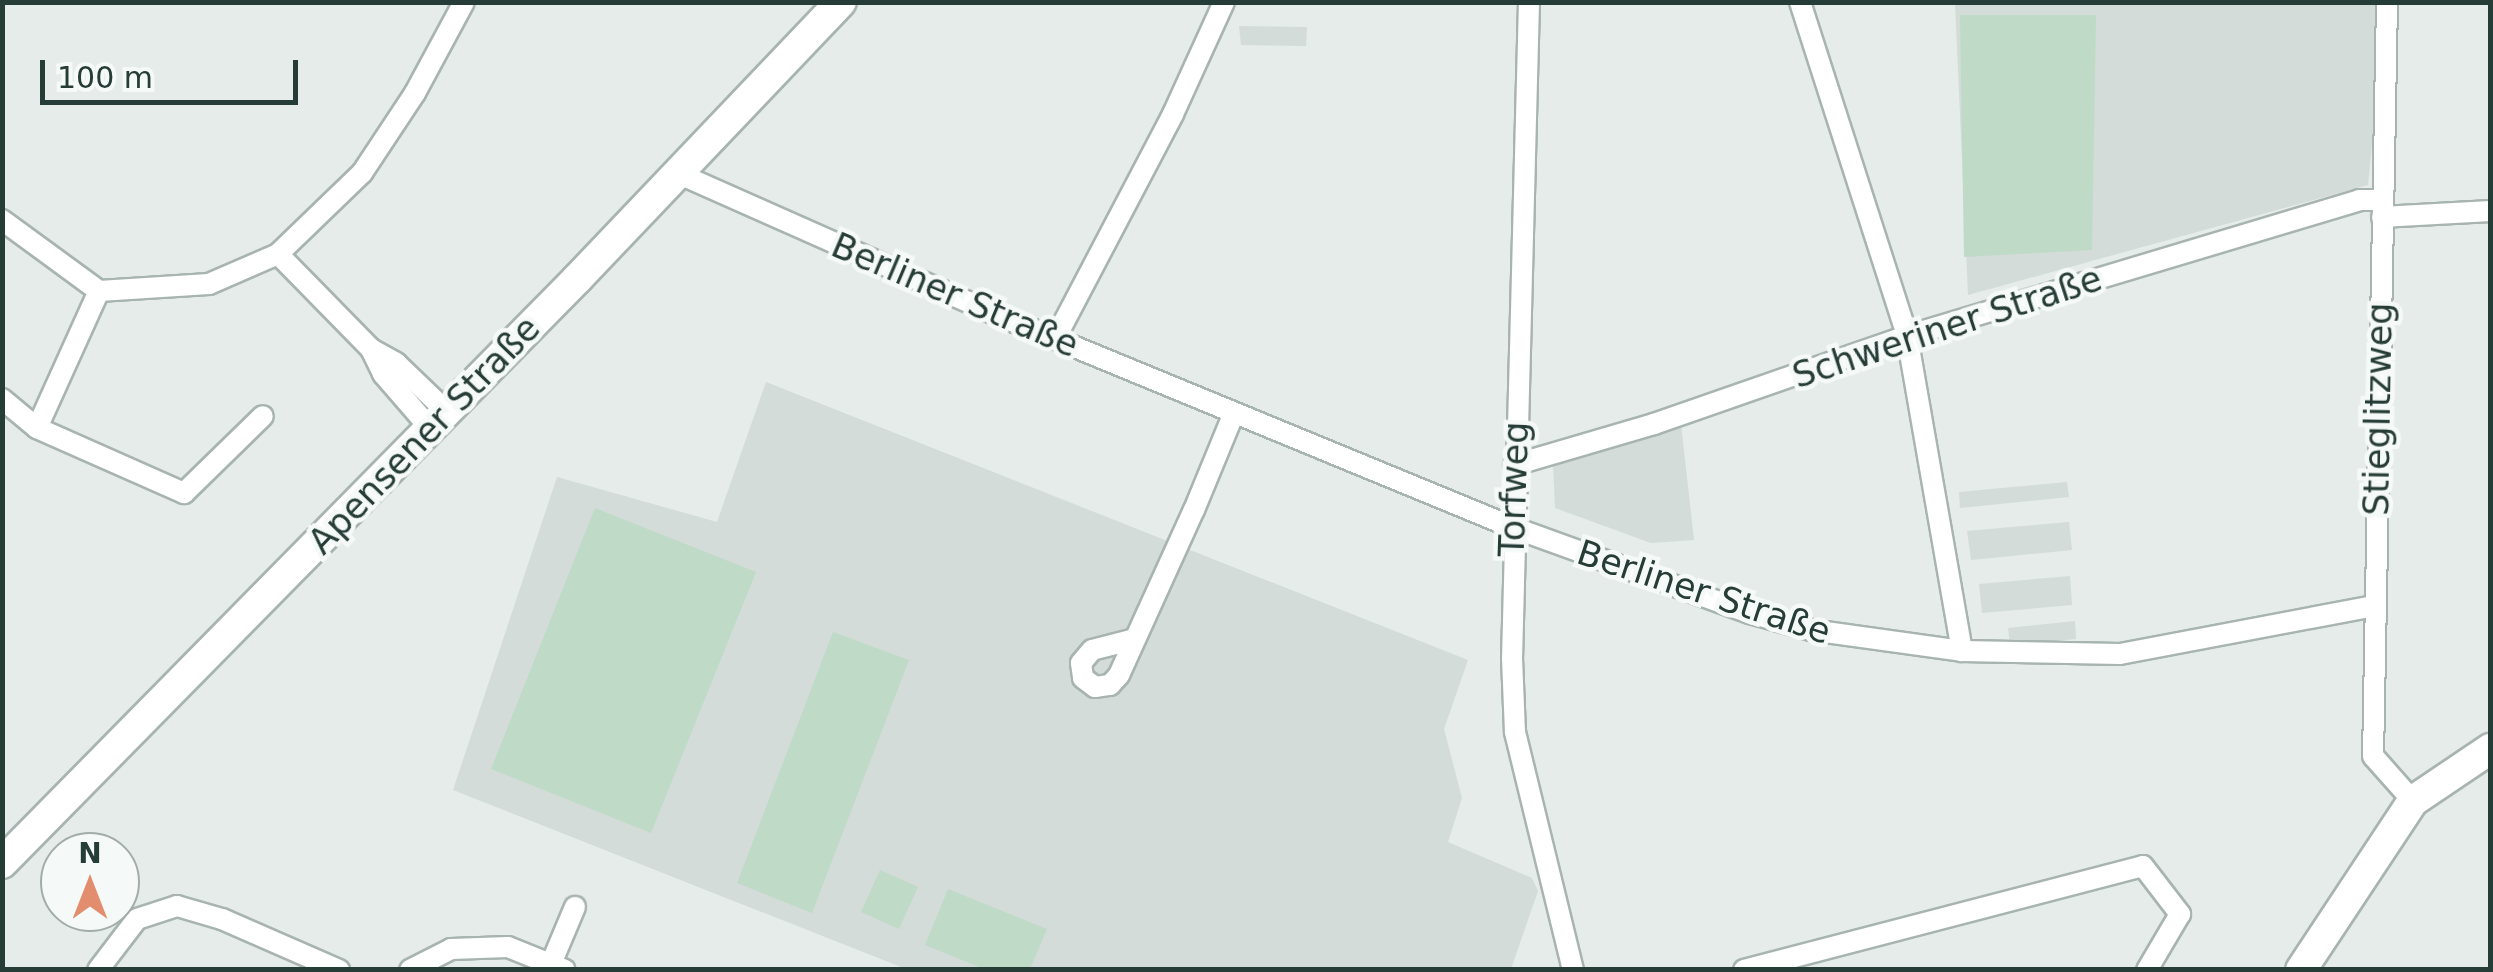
<!DOCTYPE html>
<meta charset="utf-8">
<style>
body{margin:0}
#map{position:relative;width:2493px;height:972px;overflow:hidden;background:#e5ece9;font-family:"DejaVu Sans",sans-serif}
div>[style]{position:absolute}
.built>*{inset:0;background:#d3dcd8}
.green>*{inset:0;background:#c0dac8}
.roads{filter:drop-shadow(2px 0 #a8b4b0) drop-shadow(-2px 0 #a8b4b0) drop-shadow(0 2px #a8b4b0) drop-shadow(0 -2px #a8b4b0)}
.street>*{height:20px;margin:-10px;padding:0 10px;transform-origin:10px;border-radius:10px;background:#fff}
.secondary>*{height:30px;margin:-15px;padding:0 15px;transform-origin:15px;border-radius:15px;background:#fff}
span{translate:-50% -50%;white-space:nowrap;text-align:center;line-height:1.15;-webkit-text-stroke:9px #f5f9f7;paint-order:stroke}
.street-label{font-size:35px;color:#263c36}
.frame{position:absolute;inset:0;border:5px solid #263c36;pointer-events:none}
.north{position:absolute;left:40px;top:832px;width:100px;height:100px;box-sizing:border-box;background:#f5f9f7;border:2px solid #a2adaa;border-radius:50%;rotate:0deg;font-size:28px;font-weight:700;line-height:40px;text-align:center;color:#263c36}
.north::after{content:'';display:block;margin:auto;width:35px;height:45px;background:#e18d6e;clip-path:polygon(50% 0,100% 100%,50% 72%,0 100%)}
.scale{position:absolute;left:40px;top:60px;width:258px;height:45px;box-sizing:border-box;border:5px solid #263c36;border-top:0;padding-left:12px;font-size:30px;line-height:35px;white-space:nowrap;color:#263c36;-webkit-text-stroke:8px #f5f9f7;paint-order:stroke}
</style>
<div id="map">
<div class="built">
<div style="clip-path:polygon(1955px 3px,2386px 3px,2368px 185px,1968px 295px)"></div>
<div style="clip-path:polygon(1239px 26px,1307px 27px,1306px 46px,1241px 45px)"></div>
<div style="clip-path:polygon(766px 382px,1468px 660px,1444px 729px,1462px 798px,1448px 842px,1532px 878px,1538px 891px,1511px 969px,906px 969px,453px 790px,557px 477px,717px 522px)"></div>
<div style="clip-path:polygon(1681px 424px,1694px 540px,1651px 543px,1555px 508px,1553px 464px)"></div>
<div style="clip-path:polygon(2067px 482px,2069px 497px,1960px 508px,1959px 492px)"></div>
<div style="clip-path:polygon(2069px 522px,2072px 550px,1971px 560px,1967px 531px)"></div>
<div style="clip-path:polygon(2070px 576px,2072px 605px,1982px 613px,1979px 584px)"></div>
<div style="clip-path:polygon(2075px 621px,2076px 639px,2010px 645px,2008px 628px)"></div>
</div>
<div class="green">
<div style="clip-path:polygon(1960px 15px,2096px 15px,2092px 250px,1964px 257px)"></div>
<div style="clip-path:polygon(595px 508px,756px 572px,651px 833px,491px 769px)"></div>
<div style="clip-path:polygon(833px 632px,909px 660px,812px 913px,737px 883px)"></div>
<div style="clip-path:polygon(880px 870px,918px 887px,899px 929px,861px 912px)"></div>
<div style="clip-path:polygon(948px 889px,1047px 929px,1030px 969px,984px 969px,925px 945px)"></div>
</div>
<div class="roads">
<div class="street">
<div style="left:1529px;top:2px;width:656px;rotate:91.48deg"></div>
<div style="left:1512px;top:658px;width:74px;rotate:87.7deg"></div>
<div style="left:1515px;top:732px;width:245px;rotate:76.3deg"></div>
<div style="left:1800px;top:2px;width:351px;rotate:72.2deg"></div>
<div style="left:1907px;top:336px;width:320px;rotate:80.1deg"></div>
<div style="left:2387px;top:2px;width:754px;rotate:91.06deg"></div>
<div style="left:2373px;top:756px;width:60px;rotate:48.4deg"></div>
<div style="left:677px;top:173px;width:342px;rotate:23.9deg"></div>
<div style="left:990px;top:312px;width:565px;rotate:22.39deg"></div>
<div style="left:1512px;top:527px;width:253px;rotate:19.9deg"></div>
<div style="left:1750px;top:613px;width:63px;rotate:15.6deg"></div>
<div style="left:1811px;top:630px;width:152px;rotate:7.9deg"></div>
<div style="left:1962px;top:651px;width:158px;rotate:1.1deg"></div>
<div style="left:2120px;top:654px;width:258px;rotate:-10.7deg"></div>
<div style="left:2382px;top:217px;width:108px;rotate:-3.2deg"></div>
<div style="left:2px;top:220px;width:120px;rotate:36.2deg"></div>
<div style="left:99px;top:291px;width:110px;rotate:-3.6deg"></div>
<div style="left:209px;top:284px;width:75px;rotate:-23.5deg"></div>
<div style="left:278px;top:254px;width:133px;rotate:45.6deg"></div>
<div style="left:371px;top:349px;width:29px;rotate:29deg"></div>
<div style="left:396px;top:363px;width:69px;rotate:43.8deg"></div>
<div style="left:278px;top:254px;width:117px;rotate:-44deg"></div>
<div style="left:362px;top:173px;width:96px;rotate:-56.5deg"></div>
<div style="left:415px;top:93px;width:103px;rotate:-61.7deg"></div>
<div style="left:1055px;top:339px;width:254px;rotate:-62.3deg"></div>
<div style="left:1173px;top:114px;width:123px;rotate:-65.5deg"></div>
<div style="left:371px;top:349px;width:28px;rotate:64deg"></div>
<div style="left:383px;top:374px;width:72px;rotate:49deg"></div>
<div style="left:2px;top:399px;width:45px;rotate:39.6deg"></div>
<div style="left:37px;top:428px;width:150px;rotate:-65.7deg"></div>
<div style="left:37px;top:428px;width:161px;rotate:23.9deg"></div>
<div style="left:184px;top:493px;width:110px;rotate:-44.3deg"></div>
<div style="left:1514px;top:465px;width:146px;rotate:-16.3deg"></div>
<div style="left:1654px;top:424px;width:268px;rotate:-19.2deg"></div>
<div style="left:1907px;top:336px;width:472px;rotate:-16.7deg"></div>
<div style="left:2359px;top:200px;width:23px"></div>
<div style="left:1135px;top:639px;width:44px;rotate:165.7deg"></div>
<div style="left:1092px;top:650px;width:17px;rotate:130deg"></div>
<div style="left:1081px;top:663px;width:15px;rotate:82deg"></div>
<div style="left:1083px;top:678px;width:15px;rotate:37deg"></div>
<div style="left:1095px;top:687px;width:15px;rotate:-8deg"></div>
<div style="left:1110px;top:685px;width:13px;rotate:-48deg"></div>
<div style="left:1119px;top:675px;width:181px;rotate:-65.6deg"></div>
<div style="left:1194px;top:510px;width:105px;rotate:-67.6deg"></div>
<div style="left:551px;top:964px;width:62px;rotate:-67.2deg"></div>
<div style="left:98px;top:970px;width:64px;rotate:-52.6deg"></div>
<div style="left:137px;top:919px;width:42px;rotate:-18deg"></div>
<div style="left:177px;top:906px;width:47px;rotate:16.1deg"></div>
<div style="left:222px;top:919px;width:128px;rotate:23.6deg"></div>
<div style="left:410px;top:970px;width:46px;rotate:-27.1deg"></div>
<div style="left:451px;top:949px;width:57px;rotate:-2deg"></div>
<div style="left:508px;top:947px;width:61px;rotate:22deg"></div>
<div style="left:1744px;top:970px;width:412px;rotate:-14.6deg"></div>
<div style="left:2143px;top:866px;width:61px;rotate:52.4deg"></div>
<div style="left:2180px;top:914px;width:65px;rotate:120.5deg"></div>
</div>
<div class="secondary">
<div style="left:2px;top:863px;width:821px;rotate:-45.44deg"></div>
<div style="left:578px;top:278px;width:381px;rotate:-46.4deg"></div>
<div style="left:2301px;top:970px;width:203px;rotate:-56.5deg"></div>
<div style="left:2413px;top:801px;width:93px;rotate:-34deg"></div>
</div>
</div>
<div class="street-label">
<span style="left:955px;top:295px;rotate:23deg">Berliner Straße</span>
<span style="left:1947px;top:327px;rotate:-18deg">Schweriner Straße</span>
<span style="left:2378px;top:409px;rotate:-89deg">Stieglitzweg</span>
<span style="left:424px;top:435px;rotate:-46deg">Apensener Straße</span>
<span style="left:1514px;top:489px;rotate:-88deg">Torfweg</span>
<span style="left:1704px;top:592px;rotate:18deg">Berliner Straße</span>
</div>
<div class="frame"></div>
<div class="north">N</div>
<div class="scale">100 m</div>
</div>
